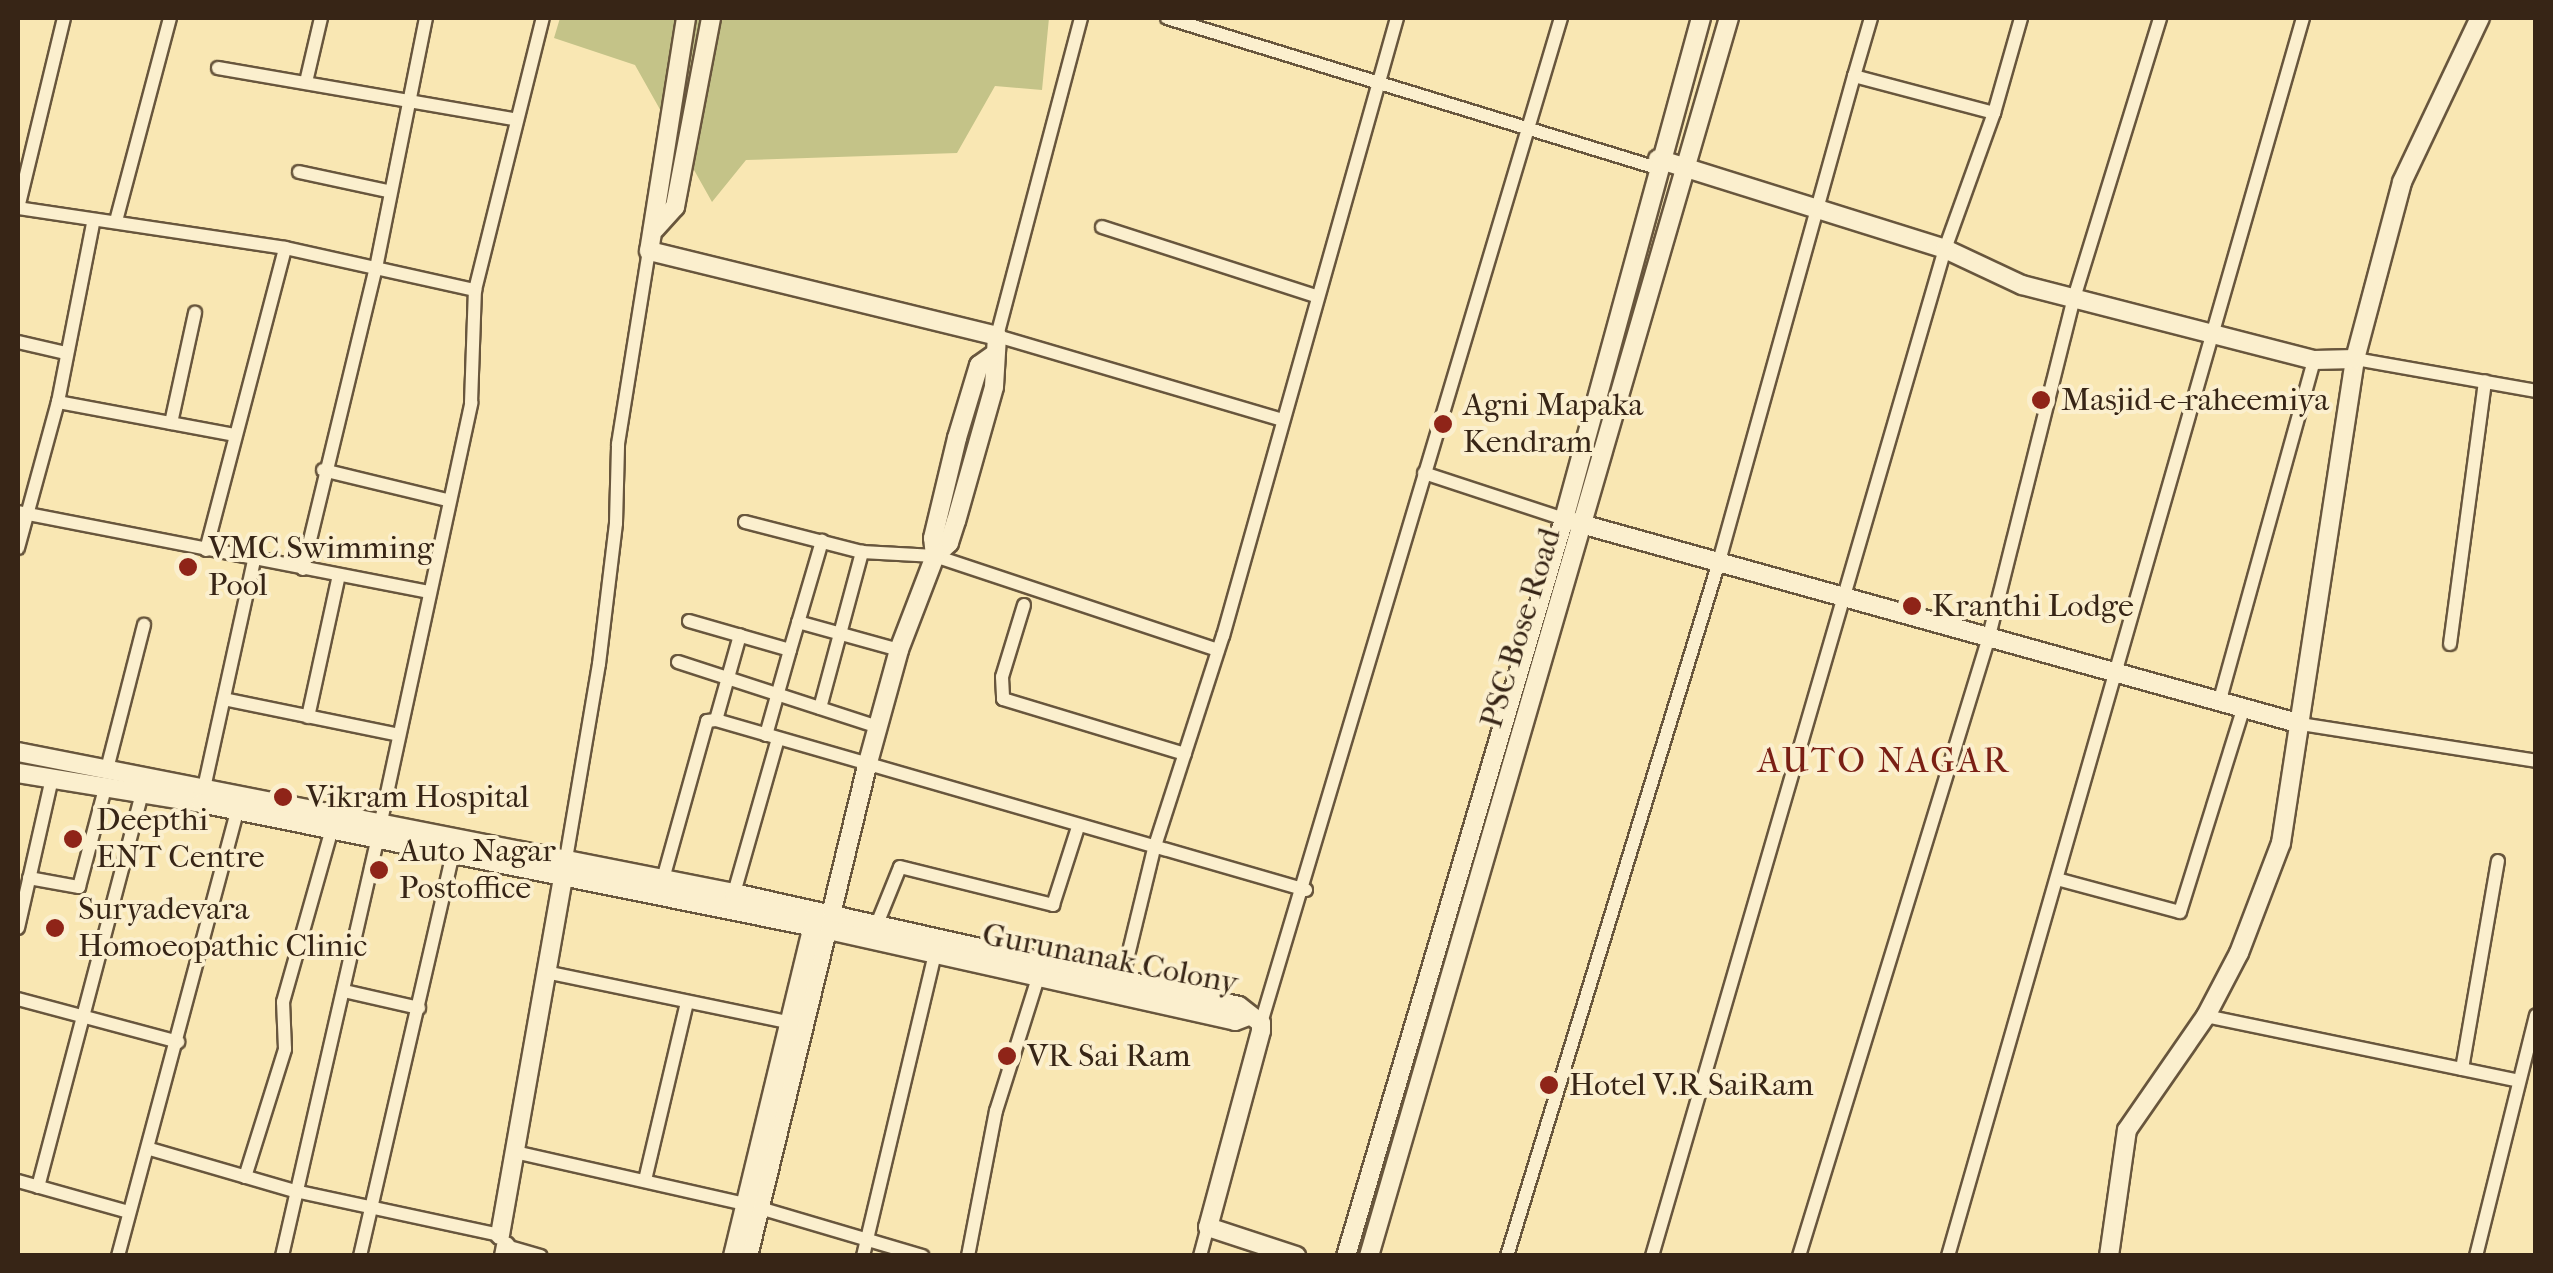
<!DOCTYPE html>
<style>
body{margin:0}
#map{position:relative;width:2553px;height:1273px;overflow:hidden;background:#f9e7b3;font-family:"IM FELL French Canon",serif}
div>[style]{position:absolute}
.green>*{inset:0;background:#c4c388}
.roads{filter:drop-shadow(2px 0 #68563d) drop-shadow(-2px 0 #68563d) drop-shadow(0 2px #68563d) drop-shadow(0 -2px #68563d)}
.street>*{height:12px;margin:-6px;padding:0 6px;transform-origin:6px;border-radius:6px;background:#fbefce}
.secondary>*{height:18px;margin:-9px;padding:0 9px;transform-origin:9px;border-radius:9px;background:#fbefce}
.dots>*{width:28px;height:28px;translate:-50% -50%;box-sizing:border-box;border:5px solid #fbefce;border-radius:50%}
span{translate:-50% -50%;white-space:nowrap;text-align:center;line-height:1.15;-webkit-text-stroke:8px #fbefce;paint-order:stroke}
.poi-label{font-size:32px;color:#372516}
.left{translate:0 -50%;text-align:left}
.street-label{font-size:32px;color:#372516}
.neighbourhood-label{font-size:35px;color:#7a1f14;letter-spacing:2.5px}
.frame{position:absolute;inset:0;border:20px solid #372516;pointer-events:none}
</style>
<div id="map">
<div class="green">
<div style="clip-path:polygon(560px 18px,1049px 18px,1042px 90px,995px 86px,957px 153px,746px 160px,712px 202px,635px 65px,554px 38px)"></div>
</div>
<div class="roads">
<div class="street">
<div style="left:1081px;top:18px;width:329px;rotate:104.8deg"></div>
<div style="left:997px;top:336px;width:297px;rotate:16.4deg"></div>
<div style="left:1167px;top:18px;width:512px;rotate:17.02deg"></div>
<div style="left:1871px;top:18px;width:60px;rotate:106.3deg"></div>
<div style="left:1854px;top:76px;width:145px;rotate:14.8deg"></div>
<div style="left:1994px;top:113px;width:99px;rotate:-74.1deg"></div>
<div style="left:218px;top:68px;width:300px;rotate:9.8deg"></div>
<div style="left:306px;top:82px;width:66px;rotate:-76.8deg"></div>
<div style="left:299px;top:172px;width:91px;rotate:12.1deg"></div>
<div style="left:18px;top:208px;width:270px;rotate:8.5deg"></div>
<div style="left:285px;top:248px;width:195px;rotate:12.5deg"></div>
<div style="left:18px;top:208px;width:195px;rotate:-76.4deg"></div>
<div style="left:116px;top:221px;width:210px;rotate:-75.1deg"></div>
<div style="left:1102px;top:227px;width:225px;rotate:17.9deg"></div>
<div style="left:18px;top:342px;width:49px;rotate:12.9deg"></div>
<div style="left:2355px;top:359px;width:184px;rotate:10deg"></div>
<div style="left:58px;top:402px;width:180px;rotate:10.6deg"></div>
<div style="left:171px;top:423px;width:113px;rotate:-77.7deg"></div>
<div style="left:323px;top:470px;width:128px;rotate:13.6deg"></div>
<div style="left:1424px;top:473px;width:147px;rotate:18.2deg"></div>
<div style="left:18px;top:512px;width:416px;rotate:11deg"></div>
<div style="left:745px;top:522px;width:121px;rotate:14.4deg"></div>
<div style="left:862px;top:552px;width:73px;rotate:3.1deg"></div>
<div style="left:935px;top:556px;width:298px;rotate:18.4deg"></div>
<div style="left:18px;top:548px;width:151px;rotate:-74.7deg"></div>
<div style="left:58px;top:402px;width:182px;rotate:-78.9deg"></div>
<div style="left:206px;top:550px;width:312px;rotate:-75.3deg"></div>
<div style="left:303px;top:569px;width:310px;rotate:-76.4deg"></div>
<div style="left:376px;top:268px;width:255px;rotate:-78.7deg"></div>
<div style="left:1024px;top:605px;width:75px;rotate:107deg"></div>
<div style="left:1002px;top:677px;width:22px;rotate:87deg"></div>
<div style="left:1003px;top:699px;width:190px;rotate:16.8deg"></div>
<div style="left:689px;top:621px;width:105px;rotate:16deg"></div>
<div style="left:790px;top:650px;width:114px;rotate:-73.6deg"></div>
<div style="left:798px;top:622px;width:105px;rotate:15.5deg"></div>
<div style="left:2450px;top:644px;width:265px;rotate:-82.4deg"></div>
<div style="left:678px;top:662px;width:210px;rotate:18deg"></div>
<div style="left:224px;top:699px;width:175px;rotate:11.6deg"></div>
<div style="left:2219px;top:703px;width:356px;rotate:-74.5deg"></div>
<div style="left:820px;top:708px;width:162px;rotate:-74.9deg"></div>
<div style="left:308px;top:717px;width:145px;rotate:-77.7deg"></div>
<div style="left:716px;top:720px;width:614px;rotate:16.07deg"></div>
<div style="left:2301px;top:724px;width:238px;rotate:8.9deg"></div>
<div style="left:766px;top:735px;width:88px;rotate:-74.2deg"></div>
<div style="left:107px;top:769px;width:149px;rotate:-75.6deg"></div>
<div style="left:204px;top:788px;width:233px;rotate:-77.6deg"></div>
<div style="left:381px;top:821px;width:428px;rotate:-77.8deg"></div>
<div style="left:471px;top:403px;width:113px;rotate:-88deg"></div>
<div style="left:475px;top:290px;width:280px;rotate:-76deg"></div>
<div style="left:566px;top:859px;width:198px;rotate:-80.4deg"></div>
<div style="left:599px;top:664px;width:142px;rotate:-83.1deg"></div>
<div style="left:616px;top:523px;width:79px;rotate:-88.5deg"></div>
<div style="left:618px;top:444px;width:195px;rotate:-80.9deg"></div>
<div style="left:29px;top:878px;width:51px;rotate:10.2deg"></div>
<div style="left:79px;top:887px;width:106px;rotate:-75.2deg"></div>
<div style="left:663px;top:879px;width:164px;rotate:-74.4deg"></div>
<div style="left:707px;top:721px;width:9px;rotate:-6deg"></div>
<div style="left:716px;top:720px;width:88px;rotate:-74.2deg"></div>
<div style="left:2057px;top:879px;width:127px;rotate:15deg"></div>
<div style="left:2180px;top:912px;width:212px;rotate:-72.7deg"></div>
<div style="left:734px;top:893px;width:160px;rotate:-74.1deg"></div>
<div style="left:877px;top:924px;width:61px;rotate:-68deg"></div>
<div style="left:900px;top:867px;width:158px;rotate:13.9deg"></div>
<div style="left:1053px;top:905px;width:82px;rotate:-72.2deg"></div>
<div style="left:18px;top:928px;width:154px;rotate:-77.2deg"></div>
<div style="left:546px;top:972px;width:247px;rotate:11.7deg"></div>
<div style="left:1123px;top:976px;width:131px;rotate:-76.3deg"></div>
<div style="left:1154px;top:849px;width:224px;rotate:-72.1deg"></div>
<div style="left:1223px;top:636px;width:642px;rotate:-74.28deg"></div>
<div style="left:344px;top:991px;width:77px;rotate:12.8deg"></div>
<div style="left:18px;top:999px;width:166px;rotate:15deg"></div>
<div style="left:2206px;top:1016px;width:315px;rotate:11.7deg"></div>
<div style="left:1261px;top:1023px;width:1049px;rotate:-73.38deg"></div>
<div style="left:2462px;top:1069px;width:211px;rotate:-80.2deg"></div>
<div style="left:150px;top:1149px;width:151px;rotate:16.2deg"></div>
<div style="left:295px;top:1191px;width:210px;rotate:12.1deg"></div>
<div style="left:500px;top:1235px;width:13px;rotate:61deg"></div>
<div style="left:506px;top:1246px;width:36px;rotate:16deg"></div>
<div style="left:519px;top:1153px;width:233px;rotate:12.7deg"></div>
<div style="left:746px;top:1204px;width:184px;rotate:16.4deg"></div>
<div style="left:245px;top:1177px;width:134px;rotate:-72.6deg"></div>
<div style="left:285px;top:1049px;width:47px;rotate:-92.4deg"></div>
<div style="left:283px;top:1002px;width:177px;rotate:-74.2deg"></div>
<div style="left:645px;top:1180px;width:183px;rotate:-76.7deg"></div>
<div style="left:18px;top:1181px;width:114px;rotate:15.7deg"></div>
<div style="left:38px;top:1187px;width:408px;rotate:-75.2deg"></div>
<div style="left:118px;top:1256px;width:459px;rotate:-75deg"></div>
<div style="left:282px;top:1256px;width:426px;rotate:-77.1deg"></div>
<div style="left:360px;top:1256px;width:408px;rotate:-77deg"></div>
<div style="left:863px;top:1256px;width:310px;rotate:-76.6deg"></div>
<div style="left:968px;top:1256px;width:148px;rotate:-79.1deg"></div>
<div style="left:996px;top:1111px;width:139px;rotate:-72.5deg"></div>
<div style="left:1200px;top:1256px;width:30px;rotate:-75deg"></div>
<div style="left:1507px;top:1256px;width:722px;rotate:-73.02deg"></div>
<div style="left:1718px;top:565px;width:508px;rotate:-74.46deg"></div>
<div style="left:1652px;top:1256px;width:1049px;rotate:-73.78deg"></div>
<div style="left:1945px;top:249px;width:145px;rotate:-70.2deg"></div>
<div style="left:1799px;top:1256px;width:644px;rotate:-72.94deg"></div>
<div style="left:1988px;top:640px;width:353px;rotate:-75.9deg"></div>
<div style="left:2074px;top:298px;width:293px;rotate:-72.9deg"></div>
<div style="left:1948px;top:1256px;width:1288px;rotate:-74deg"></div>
<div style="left:2476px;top:1256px;width:248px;rotate:-76deg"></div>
</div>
<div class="secondary">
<div style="left:686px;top:18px;width:236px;rotate:99deg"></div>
<div style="left:649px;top:251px;width:358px;rotate:13.7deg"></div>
<div style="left:997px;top:336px;width:51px;rotate:93.4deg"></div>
<div style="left:994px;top:387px;width:139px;rotate:105.8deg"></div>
<div style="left:956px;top:521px;width:23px;rotate:108deg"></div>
<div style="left:949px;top:543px;width:19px;rotate:137deg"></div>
<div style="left:935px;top:556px;width:101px;rotate:111deg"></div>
<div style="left:899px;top:650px;width:120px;rotate:105.4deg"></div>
<div style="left:867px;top:766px;width:504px;rotate:103.65deg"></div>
<div style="left:1658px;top:159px;width:301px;rotate:17.4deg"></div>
<div style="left:1945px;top:249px;width:85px;rotate:25.1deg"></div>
<div style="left:2022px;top:285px;width:301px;rotate:14.4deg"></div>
<div style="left:2314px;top:360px;width:41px;rotate:-1.4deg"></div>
<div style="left:655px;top:229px;width:30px;rotate:-48deg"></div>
<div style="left:675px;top:207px;width:192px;rotate:-79.2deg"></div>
<div style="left:1574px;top:522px;width:755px;rotate:15.53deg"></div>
<div style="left:935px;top:556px;width:18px;rotate:-96deg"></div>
<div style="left:933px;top:538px;width:103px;rotate:-76.5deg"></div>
<div style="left:957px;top:438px;width:76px;rotate:-73.2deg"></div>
<div style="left:979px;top:365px;width:16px;rotate:-35deg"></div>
<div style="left:18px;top:752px;width:730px;rotate:11.14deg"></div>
<div style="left:734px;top:893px;width:517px;rotate:12.61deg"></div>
<div style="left:1239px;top:1006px;width:28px;rotate:38deg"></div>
<div style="left:1261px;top:1023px;width:8px;rotate:90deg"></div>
<div style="left:1261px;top:1031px;width:203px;rotate:105.1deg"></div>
<div style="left:1208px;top:1227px;width:93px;rotate:18.2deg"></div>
<div style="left:18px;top:773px;width:185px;rotate:9.3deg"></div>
<div style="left:201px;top:803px;width:636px;rotate:11.43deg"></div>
<div style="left:824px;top:929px;width:421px;rotate:12.6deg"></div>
<div style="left:1235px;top:1021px;width:14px;rotate:-21deg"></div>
<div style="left:500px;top:1235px;width:363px;rotate:-80deg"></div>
<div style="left:504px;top:1256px;width:10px;rotate:-79deg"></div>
<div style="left:733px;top:1256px;width:350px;rotate:-76.4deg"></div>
<div style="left:1346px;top:1256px;width:769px;rotate:-73.52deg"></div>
<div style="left:1564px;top:519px;width:519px;rotate:-74.71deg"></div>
<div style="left:1369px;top:1256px;width:1289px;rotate:-73.79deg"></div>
<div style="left:2109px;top:1256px;width:127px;rotate:-81.9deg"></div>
<div style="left:2127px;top:1130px;width:139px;rotate:-55.3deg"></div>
<div style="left:2206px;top:1016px;width:71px;rotate:-62.4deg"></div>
<div style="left:2239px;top:953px;width:118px;rotate:-69.1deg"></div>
<div style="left:2281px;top:843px;width:490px;rotate:-81.3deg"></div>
<div style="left:2355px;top:359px;width:183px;rotate:-75.1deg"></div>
<div style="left:2402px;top:182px;width:182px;rotate:-64.6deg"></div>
</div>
</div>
<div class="dots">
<div style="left:2041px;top:400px;background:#8f2418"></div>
<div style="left:1443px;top:424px;background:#8f2418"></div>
<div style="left:188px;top:567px;background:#8f2418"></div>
<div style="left:1912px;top:606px;background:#8f2418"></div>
<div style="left:283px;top:797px;background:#8f2418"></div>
<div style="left:73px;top:839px;background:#8f2418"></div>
<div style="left:379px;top:870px;background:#8f2418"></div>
<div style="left:55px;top:928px;background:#8f2418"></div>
<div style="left:1007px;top:1056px;background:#8f2418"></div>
<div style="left:1549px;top:1085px;background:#8f2418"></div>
</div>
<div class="poi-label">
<span class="left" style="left:2061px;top:400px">Masjid-e-raheemiya</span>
<span class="left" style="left:1463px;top:424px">Agni Mapaka<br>Kendram</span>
<span class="left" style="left:208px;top:567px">VMC Swimming<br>Pool</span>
<span class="left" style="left:1932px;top:606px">Kranthi Lodge</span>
<span class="left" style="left:306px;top:797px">Vikram Hospital</span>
<span class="left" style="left:96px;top:839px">Deepthi<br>ENT Centre</span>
<span class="left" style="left:399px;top:870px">Auto Nagar<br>Postoffice</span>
<span class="left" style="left:78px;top:928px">Suryadevara<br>Homoeopathic Clinic</span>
<span class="left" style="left:1027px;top:1056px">VR Sai Ram</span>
<span class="left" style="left:1569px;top:1085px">Hotel V.R SaiRam</span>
</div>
<div class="street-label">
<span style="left:1521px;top:628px;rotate:-73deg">PSC Bose Road</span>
<span style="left:1110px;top:959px;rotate:11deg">Gurunanak Colony</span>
</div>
<div class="neighbourhood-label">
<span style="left:1884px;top:761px">AUTO NAGAR</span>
</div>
<div class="frame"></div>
</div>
